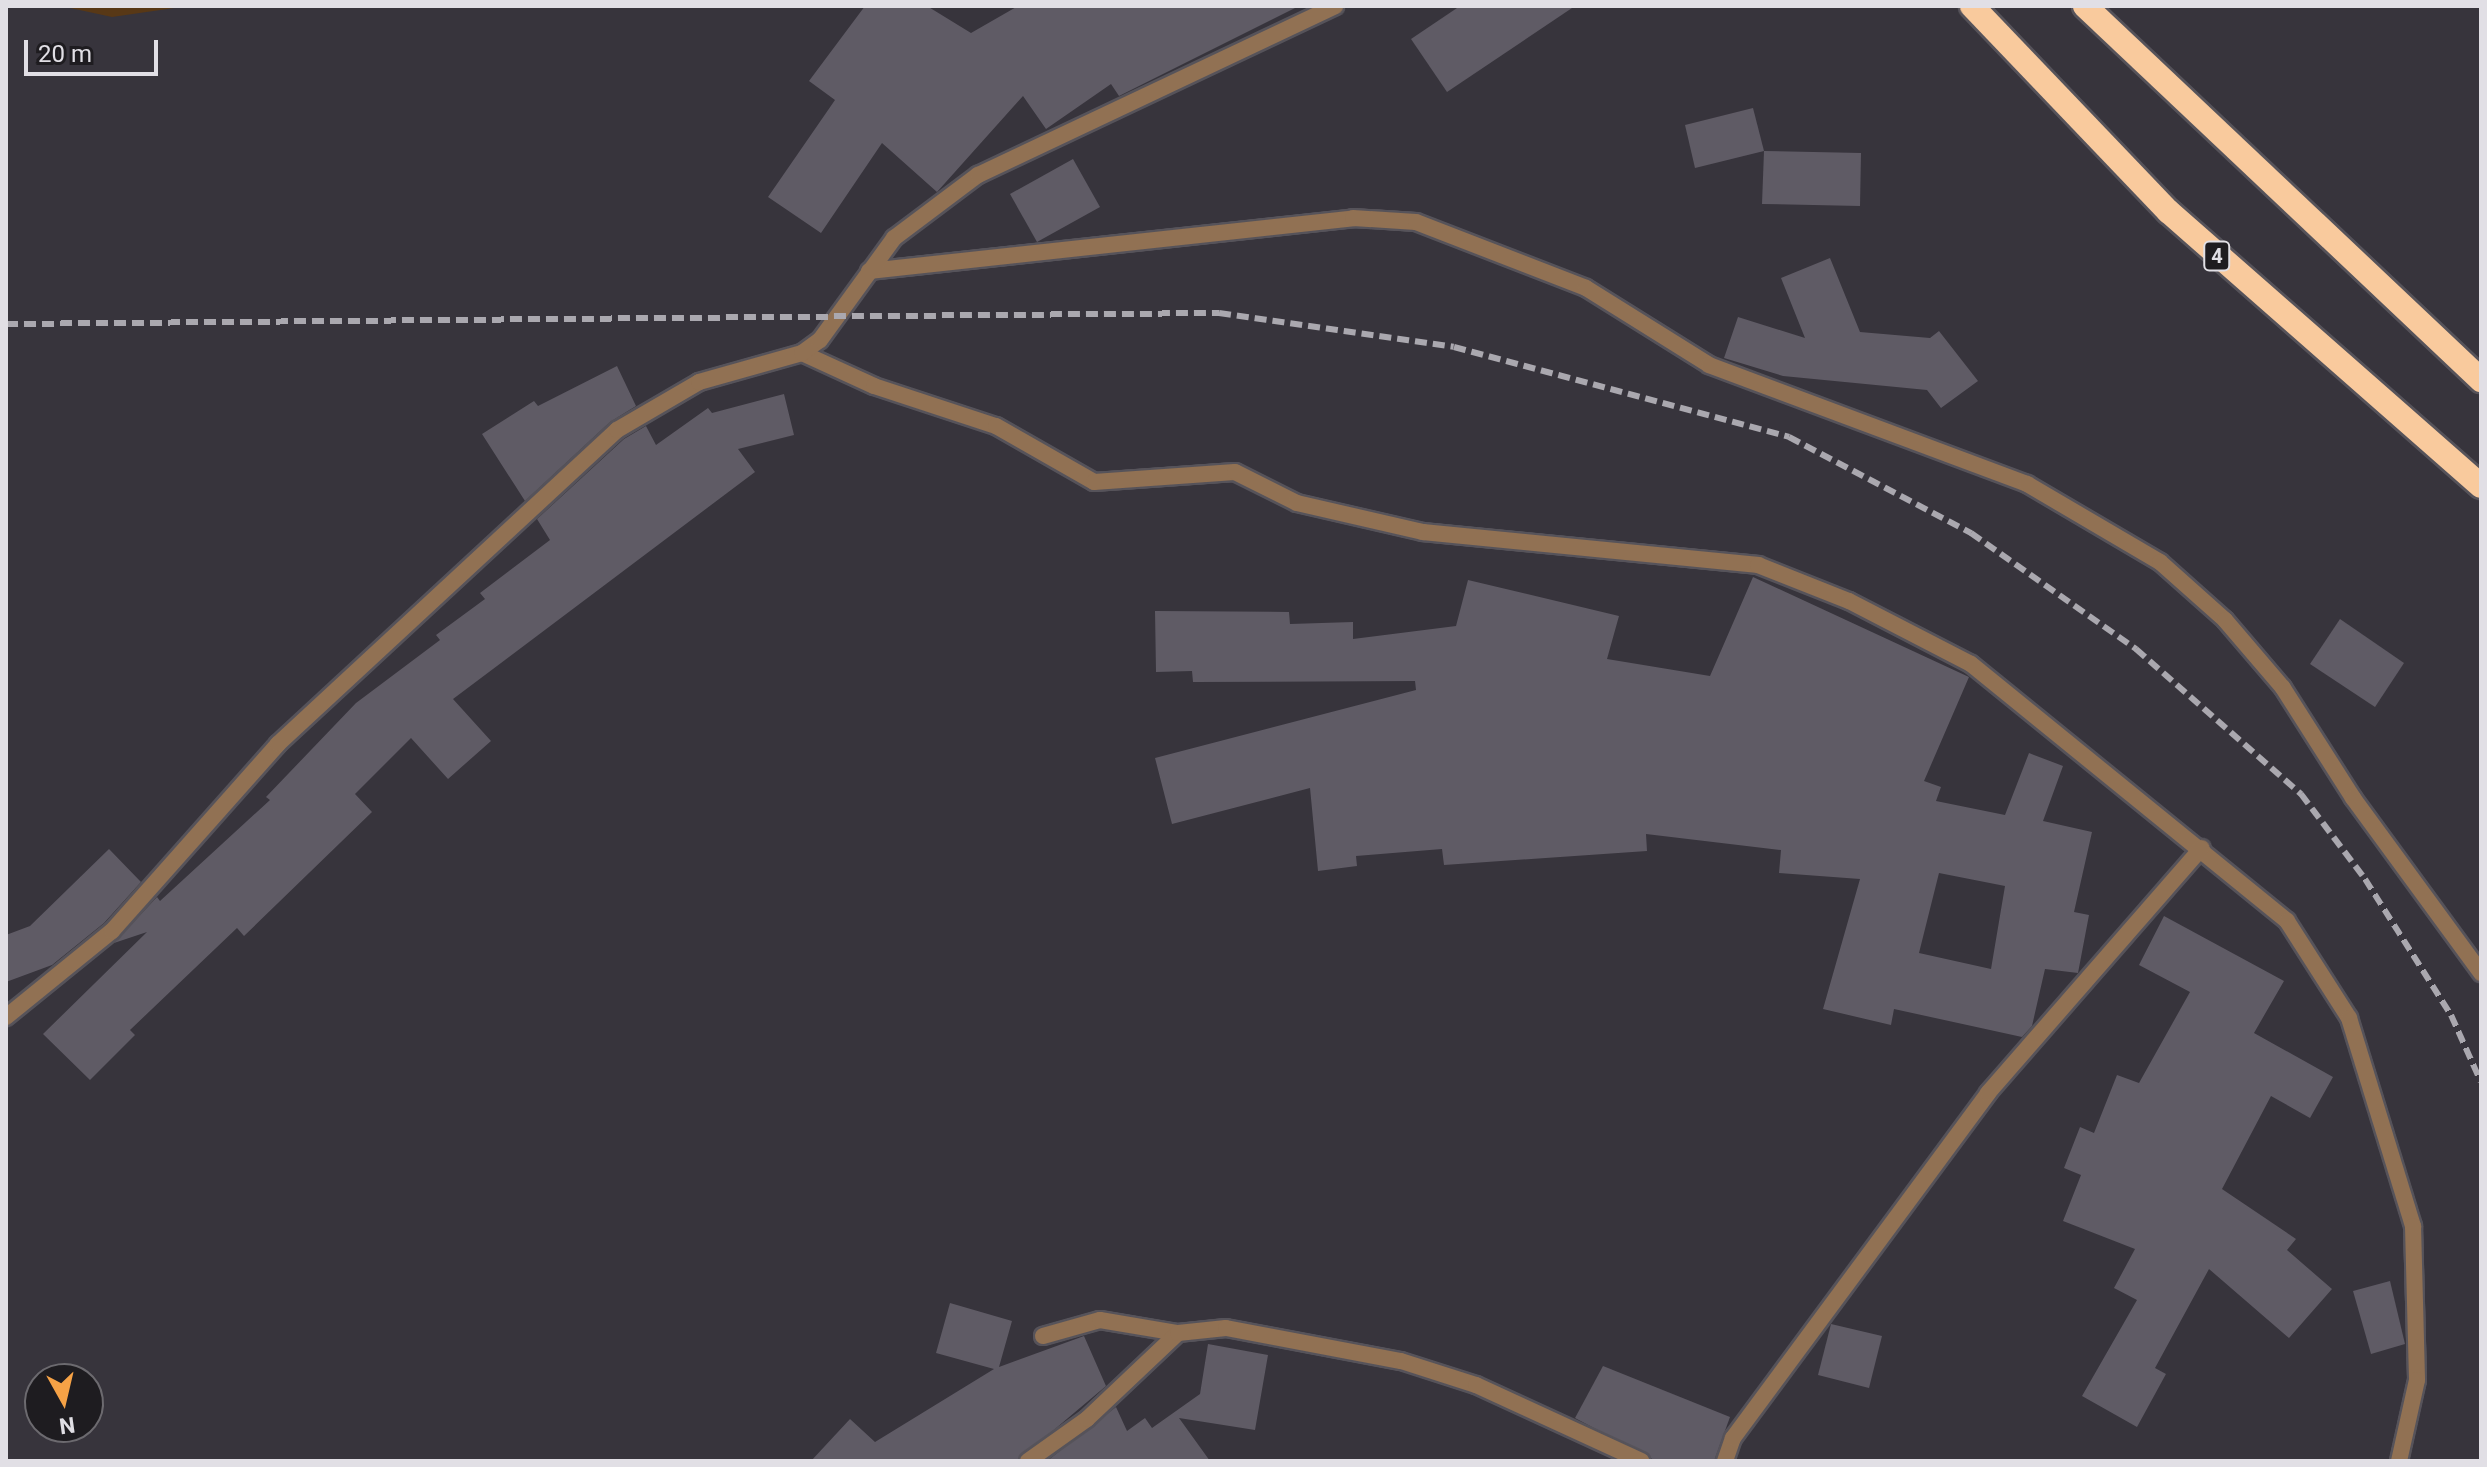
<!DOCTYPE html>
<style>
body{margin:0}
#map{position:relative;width:2487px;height:1467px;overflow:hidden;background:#37343c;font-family:Roboto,sans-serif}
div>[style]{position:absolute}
.green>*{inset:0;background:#583816}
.building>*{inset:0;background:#5f5b65}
.roads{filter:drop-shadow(2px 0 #56535a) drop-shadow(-2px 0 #56535a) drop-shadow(0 2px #56535a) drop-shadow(0 -2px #56535a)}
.minor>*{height:16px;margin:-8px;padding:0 8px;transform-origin:8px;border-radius:8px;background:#917153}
.motorway>*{height:24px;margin:-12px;padding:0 12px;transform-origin:12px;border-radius:12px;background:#f9ca9d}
.rail>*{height:6px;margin-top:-3px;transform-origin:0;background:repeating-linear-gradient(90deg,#aaa8af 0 12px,transparent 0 18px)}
span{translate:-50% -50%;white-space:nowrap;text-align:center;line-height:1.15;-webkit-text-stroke:6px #1e1c20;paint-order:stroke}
.shield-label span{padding:2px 6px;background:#1e1c20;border:2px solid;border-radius:6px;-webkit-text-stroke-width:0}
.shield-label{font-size:20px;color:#e1dfe5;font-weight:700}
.frame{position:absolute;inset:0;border:8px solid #e1dfe5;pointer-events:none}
.north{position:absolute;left:24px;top:1363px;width:80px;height:80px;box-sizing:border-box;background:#1e1c20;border:2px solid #6c6a6f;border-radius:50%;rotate:172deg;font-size:22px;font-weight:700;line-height:32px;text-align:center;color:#e1dfe5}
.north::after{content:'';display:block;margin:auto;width:28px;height:36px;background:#f6a246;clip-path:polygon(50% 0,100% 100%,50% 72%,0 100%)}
.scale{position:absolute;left:24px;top:40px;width:134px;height:36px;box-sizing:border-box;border:4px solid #e1dfe5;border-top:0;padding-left:10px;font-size:24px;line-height:28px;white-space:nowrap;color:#e1dfe5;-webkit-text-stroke:6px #1e1c20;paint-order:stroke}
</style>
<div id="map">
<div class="green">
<div style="clip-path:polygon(61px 6px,188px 6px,112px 17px)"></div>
</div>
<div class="building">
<div style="clip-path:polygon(865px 6px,927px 6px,971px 33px,1018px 6px,1299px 6px,1119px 96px,1111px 84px,1046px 129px,1023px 96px,937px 192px,882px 143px,821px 233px,768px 197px,835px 100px,809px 81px)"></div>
<div style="clip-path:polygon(1460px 6px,1575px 6px,1447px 92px,1411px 39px)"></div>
<div style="clip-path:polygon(1753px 108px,1764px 151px,1695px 168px,1685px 125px)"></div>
<div style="clip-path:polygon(1764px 151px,1861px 153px,1860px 206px,1762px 204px)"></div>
<div style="clip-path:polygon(1073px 159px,1100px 207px,1037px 242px,1010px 194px)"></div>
<div style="clip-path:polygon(1830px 258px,1860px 332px,1930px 338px,1939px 331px,1978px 381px,1941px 408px,1927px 390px,1783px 376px,1724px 358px,1738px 317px,1805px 338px,1781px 278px)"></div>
<div style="clip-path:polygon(617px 366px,636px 406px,610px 422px,525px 501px,482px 434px,534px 401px,538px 406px)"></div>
<div style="clip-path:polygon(784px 394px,794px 435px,738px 449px,755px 472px,453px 699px,491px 741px,448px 779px,411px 738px,355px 794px,372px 812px,244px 936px,237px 928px,130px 1030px,135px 1035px,90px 1080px,43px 1034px,147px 932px,114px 943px,157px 897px,160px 901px,270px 800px,266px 797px,356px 703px,440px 640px,436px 635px,485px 599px,480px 593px,550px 540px,537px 519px,624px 439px,646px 426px,656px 445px,708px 408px,712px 413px)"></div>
<div style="clip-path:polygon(evenodd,1753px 577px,1969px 677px,1924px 781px,1941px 787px,1936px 801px,2005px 815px,2029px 753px,2063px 766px,2043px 821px,2092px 832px,2074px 912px,2089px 915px,2078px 973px,2045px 969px,2032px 1026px,2022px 1037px,1894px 1009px,1891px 1025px,1823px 1009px,1860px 879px,1779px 873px,1781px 850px,1646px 834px,1647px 851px,1444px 865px,1442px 849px,1356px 856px,1357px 866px,1318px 871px,1310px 788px,1172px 824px,1155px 758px,1416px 690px,1415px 681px,1193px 682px,1192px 671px,1156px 672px,1155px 611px,1289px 612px,1290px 624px,1353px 622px,1353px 639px,1456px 626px,1468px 580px,1619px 616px,1607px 659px,1710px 676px,1753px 577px,1939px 873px,2005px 886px,1991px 969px,1919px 953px,1939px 873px)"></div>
<div style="clip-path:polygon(2340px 619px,2404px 663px,2375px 707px,2310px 664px)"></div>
<div style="clip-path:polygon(109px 849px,141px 882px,104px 923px,52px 965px,6px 982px,6px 935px,30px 926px)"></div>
<div style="clip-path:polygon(2164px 916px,2284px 981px,2254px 1033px,2333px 1077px,2310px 1118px,2271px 1096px,2222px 1189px,2296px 1239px,2287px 1250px,2332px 1289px,2289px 1338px,2209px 1269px,2155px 1368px,2166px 1374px,2137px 1427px,2082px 1396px,2137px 1300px,2114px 1288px,2135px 1249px,2063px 1221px,2081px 1175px,2064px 1168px,2080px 1127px,2094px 1133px,2117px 1075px,2139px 1083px,2190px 992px,2139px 965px)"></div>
<div style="clip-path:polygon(2390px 1281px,2405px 1344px,2371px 1354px,2353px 1291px)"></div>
<div style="clip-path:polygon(950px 1303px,1012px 1321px,999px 1367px,1084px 1336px,1106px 1386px,1017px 1461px,811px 1461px,850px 1419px,875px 1442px,994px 1369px,936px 1353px)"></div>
<div style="clip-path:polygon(1831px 1324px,1882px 1336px,1869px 1388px,1818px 1375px)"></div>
<div style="clip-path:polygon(1208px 1344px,1268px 1355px,1255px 1430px,1179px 1418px,1210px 1461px,1047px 1461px,1116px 1407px,1127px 1431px,1145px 1418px,1152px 1428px,1200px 1394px)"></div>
<div style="clip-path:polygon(1603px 1366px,1730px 1417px,1714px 1461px,1656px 1461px,1575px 1418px)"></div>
</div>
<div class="roads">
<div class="minor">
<div style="left:869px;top:271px;width:487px;rotate:-6.2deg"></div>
<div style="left:1353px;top:218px;width:63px;rotate:3.6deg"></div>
<div style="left:1416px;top:222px;width:182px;rotate:21.2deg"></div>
<div style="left:1586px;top:288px;width:145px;rotate:32deg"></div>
<div style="left:1709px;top:365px;width:340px;rotate:20.5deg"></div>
<div style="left:2027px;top:484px;width:154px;rotate:30.4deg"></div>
<div style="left:2160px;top:562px;width:87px;rotate:41.7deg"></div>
<div style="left:2225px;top:620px;width:89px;rotate:49.5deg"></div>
<div style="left:2283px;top:688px;width:130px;rotate:57.5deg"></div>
<div style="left:2353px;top:798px;width:217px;rotate:53.8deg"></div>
<div style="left:802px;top:353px;width:79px;rotate:24.6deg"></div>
<div style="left:874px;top:386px;width:128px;rotate:18.2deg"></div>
<div style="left:996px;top:426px;width:113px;rotate:29.7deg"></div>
<div style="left:1094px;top:482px;width:141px;rotate:-4.1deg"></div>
<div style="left:1235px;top:472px;width:69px;rotate:26.6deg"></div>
<div style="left:1297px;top:503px;width:129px;rotate:13deg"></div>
<div style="left:1423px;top:532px;width:337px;rotate:5.6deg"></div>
<div style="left:1758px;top:565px;width:98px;rotate:21.6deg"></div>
<div style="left:1849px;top:601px;width:137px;rotate:27.3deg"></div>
<div style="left:1971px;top:664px;width:407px;rotate:39.1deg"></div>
<div style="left:2287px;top:921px;width:115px;rotate:57.4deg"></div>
<div style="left:2349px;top:1018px;width:218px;rotate:72.9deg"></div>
<div style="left:2413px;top:1226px;width:154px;rotate:88.5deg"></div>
<div style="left:2417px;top:1380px;width:83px;rotate:102.5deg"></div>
<div style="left:6px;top:1017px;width:136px;rotate:-39.1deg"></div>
<div style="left:112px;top:931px;width:250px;rotate:-48.4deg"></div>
<div style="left:278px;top:744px;width:462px;rotate:-42.8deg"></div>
<div style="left:617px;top:430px;width:95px;rotate:-30.3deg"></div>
<div style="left:699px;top:382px;width:107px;rotate:-15.7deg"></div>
<div style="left:802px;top:353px;width:22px;rotate:-36deg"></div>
<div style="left:820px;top:340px;width:126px;rotate:-54deg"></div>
<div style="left:894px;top:238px;width:105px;rotate:-36.9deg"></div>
<div style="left:978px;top:175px;width:395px;rotate:-25.3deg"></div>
<div style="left:1043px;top:1336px;width:59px;rotate:-15.7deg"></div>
<div style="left:1100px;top:1320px;width:79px;rotate:9.5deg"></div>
<div style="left:1028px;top:1461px;width:72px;rotate:-35.4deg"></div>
<div style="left:1087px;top:1419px;width:125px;rotate:-43.4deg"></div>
<div style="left:1178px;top:1333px;width:48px;rotate:-5.9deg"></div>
<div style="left:1226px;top:1328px;width:178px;rotate:10.7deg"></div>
<div style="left:1401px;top:1361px;width:79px;rotate:17.7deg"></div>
<div style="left:1476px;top:1385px;width:182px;rotate:24.7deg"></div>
<div style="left:1725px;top:1461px;width:24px;rotate:-71deg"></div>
<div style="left:1733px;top:1438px;width:429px;rotate:-53.5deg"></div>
<div style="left:1988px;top:1093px;width:325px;rotate:-48.9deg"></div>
</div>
<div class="motorway">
<div style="left:1972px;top:6px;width:284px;rotate:46.3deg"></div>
<div style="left:2168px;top:211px;width:417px;rotate:41.3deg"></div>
<div style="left:2085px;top:6px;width:545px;rotate:43.36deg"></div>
</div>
</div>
<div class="rail">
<div style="left:6px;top:324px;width:1213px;rotate:-0.52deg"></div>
<div style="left:1219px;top:313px;width:237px;rotate:8.2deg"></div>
<div style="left:1454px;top:347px;width:347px;rotate:15deg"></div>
<div style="left:1789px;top:437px;width:206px;rotate:27.8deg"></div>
<div style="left:1971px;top:533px;width:202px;rotate:35.1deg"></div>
<div style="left:2136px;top:649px;width:220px;rotate:41.3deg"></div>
<div style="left:2301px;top:794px;width:106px;rotate:53deg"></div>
<div style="left:2365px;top:879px;width:161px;rotate:57.7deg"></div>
<div style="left:2451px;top:1015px;width:73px;rotate:65.9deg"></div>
</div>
<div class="shield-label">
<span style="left:2217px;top:256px">4</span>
</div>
<div class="frame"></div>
<div class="north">N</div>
<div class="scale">20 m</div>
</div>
